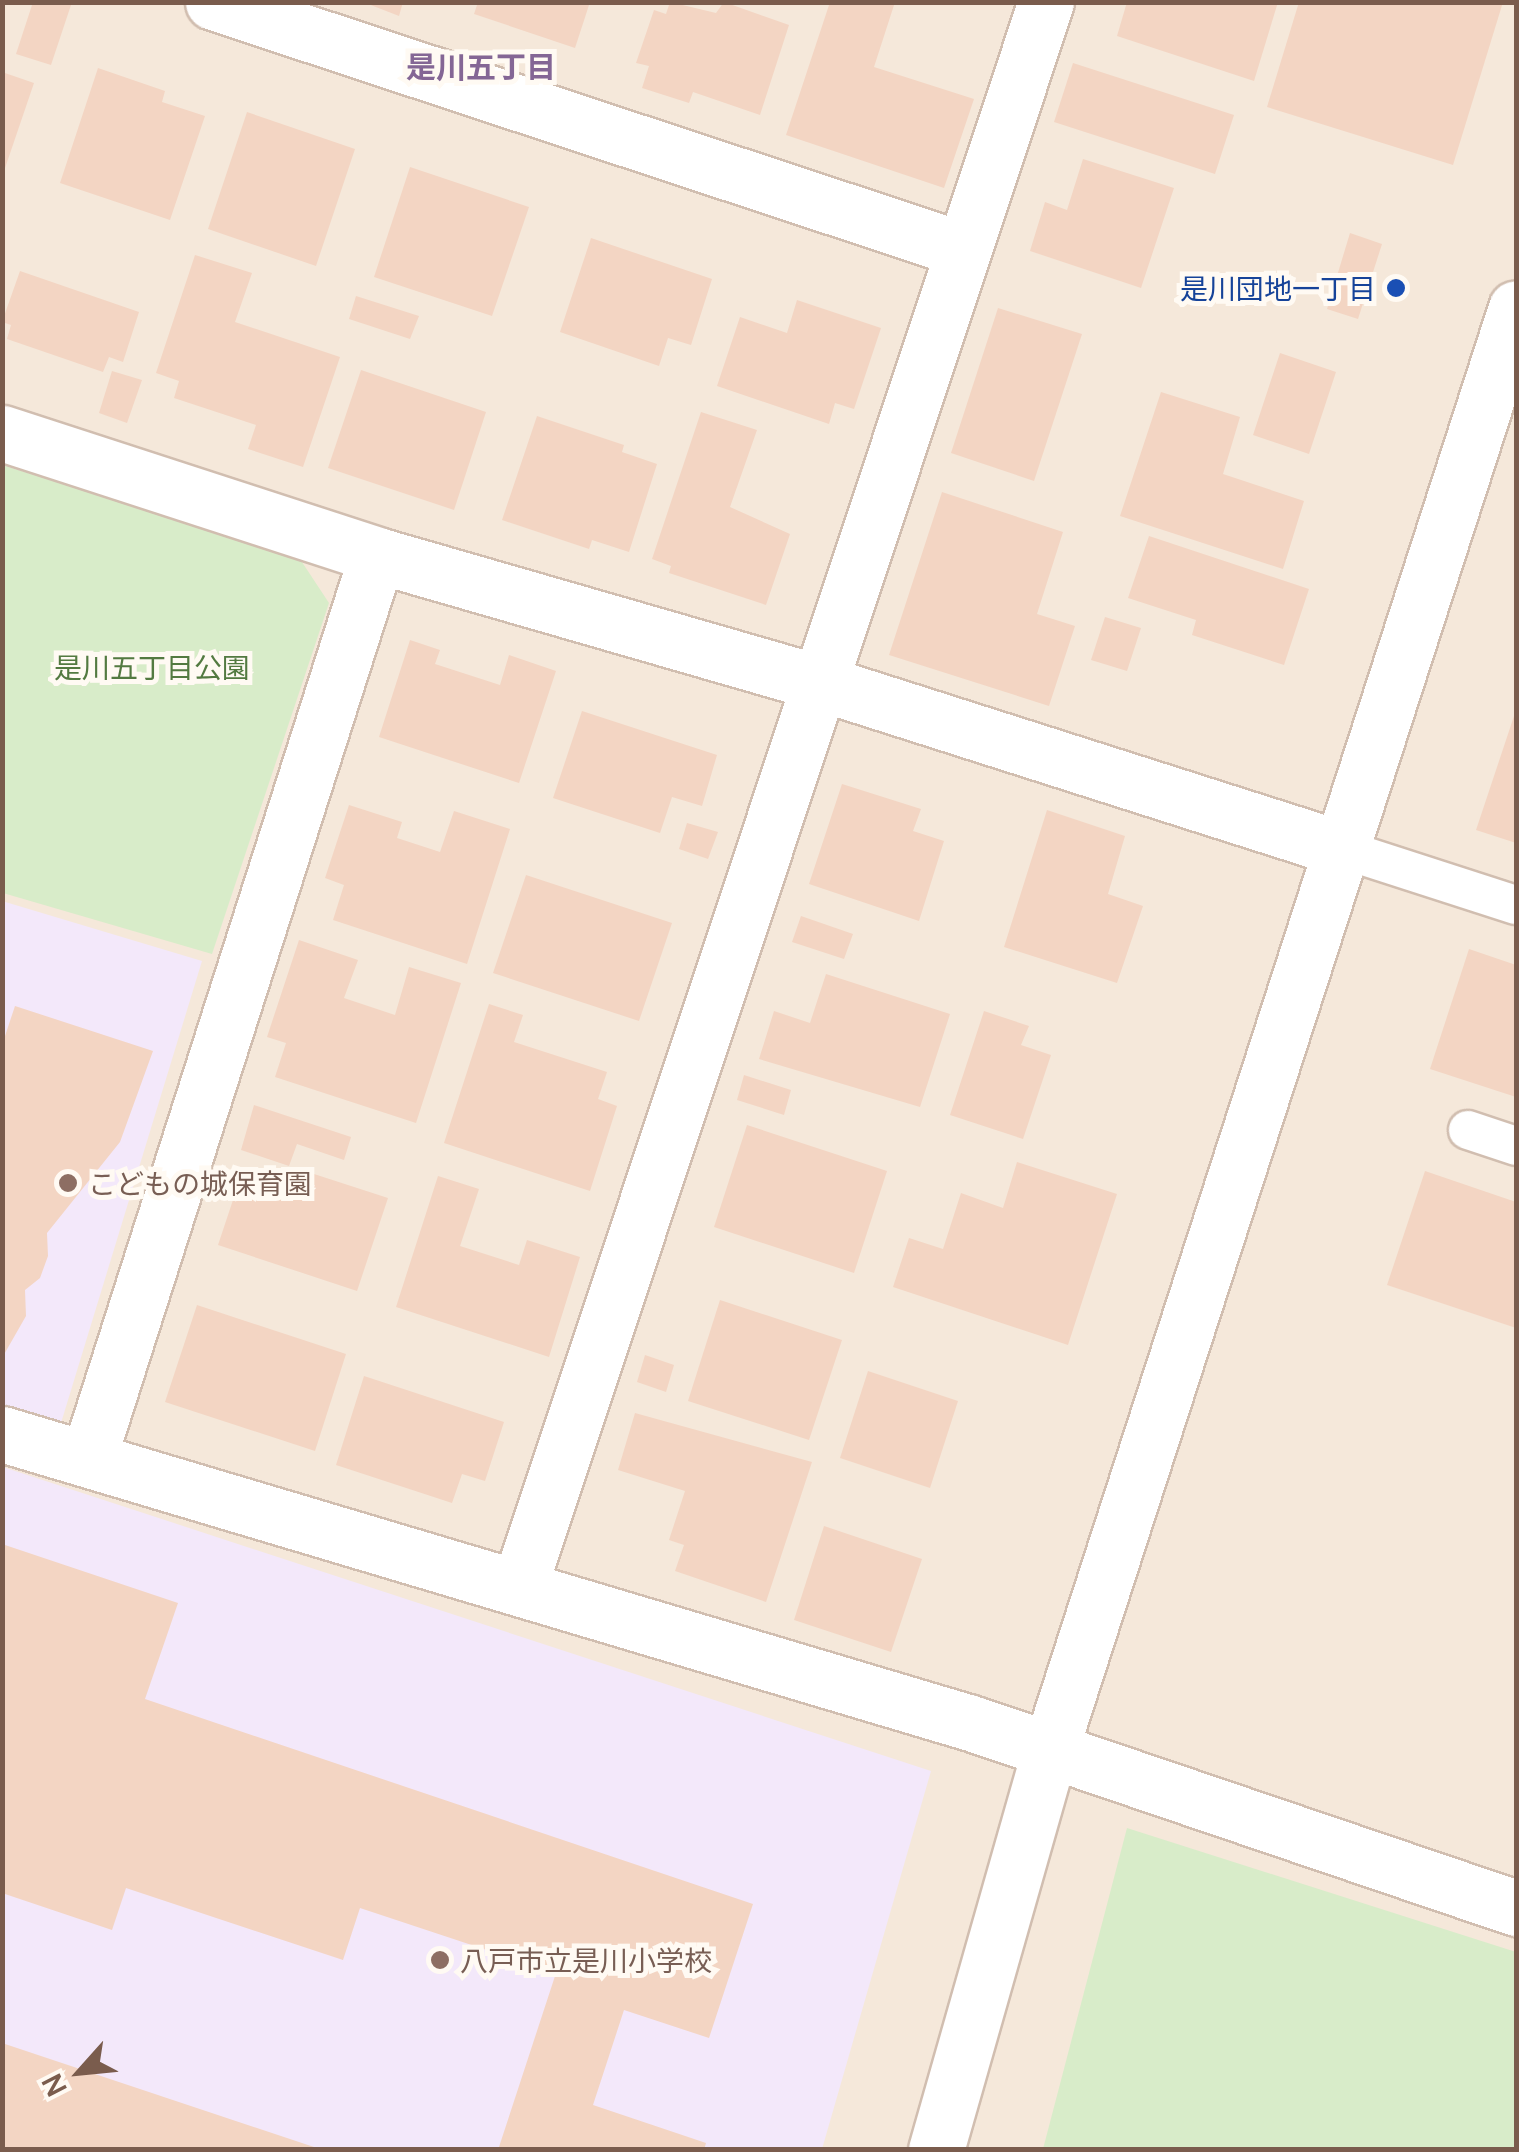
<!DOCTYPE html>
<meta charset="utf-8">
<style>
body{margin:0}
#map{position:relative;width:1519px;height:2152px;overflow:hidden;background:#fdf6ec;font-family:Manrope,"Noto Sans JP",sans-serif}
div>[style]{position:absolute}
.residential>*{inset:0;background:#f5e8da}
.education>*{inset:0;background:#f3e8fa}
.green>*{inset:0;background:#d8ecc9}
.building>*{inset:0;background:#f3d5c3}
.roads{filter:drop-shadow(2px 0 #d1beb0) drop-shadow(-2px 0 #d1beb0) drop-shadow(0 2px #d1beb0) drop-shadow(0 -2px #d1beb0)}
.service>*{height:38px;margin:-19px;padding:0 19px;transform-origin:19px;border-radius:19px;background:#fff}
.minor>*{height:55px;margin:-27.5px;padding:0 27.5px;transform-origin:27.5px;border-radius:27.5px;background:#fff}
.tertiary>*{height:55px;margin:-27.5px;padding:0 27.5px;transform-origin:27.5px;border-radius:27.5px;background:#fff}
.dots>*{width:28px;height:28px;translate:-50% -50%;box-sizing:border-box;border:5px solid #fffaf3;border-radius:50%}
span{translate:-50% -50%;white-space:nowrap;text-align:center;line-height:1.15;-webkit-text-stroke:10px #fffaf3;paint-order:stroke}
.transit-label{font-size:28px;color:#164399}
.right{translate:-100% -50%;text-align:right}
.park-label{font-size:28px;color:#537a41}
.education-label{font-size:28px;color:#785e54}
.left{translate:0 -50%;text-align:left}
.neighbourhood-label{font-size:30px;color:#846695;font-weight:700}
.frame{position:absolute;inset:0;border:5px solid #7a5c4d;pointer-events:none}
.north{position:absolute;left:30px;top:2022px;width:100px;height:100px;-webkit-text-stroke:8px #fffaf3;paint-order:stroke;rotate:243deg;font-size:28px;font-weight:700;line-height:40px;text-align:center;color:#7a5c4d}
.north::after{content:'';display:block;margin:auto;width:35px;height:45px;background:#7a5c4d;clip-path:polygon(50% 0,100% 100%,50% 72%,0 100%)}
</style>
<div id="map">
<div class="residential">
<div style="clip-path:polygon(3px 3px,1516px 3px,1516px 2149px,3px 2150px)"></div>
</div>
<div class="education">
<div style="clip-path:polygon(2px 901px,202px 961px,61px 1423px,3px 1405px)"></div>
<div style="clip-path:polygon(3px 1467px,931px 1771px,822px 2149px,3px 2150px)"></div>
</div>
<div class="green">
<div style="clip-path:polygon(2px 465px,298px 556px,329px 603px,212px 954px,3px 893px)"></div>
<div style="clip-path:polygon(1127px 1828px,1516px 1952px,1516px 2149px,1043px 2149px)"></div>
</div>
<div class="building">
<div style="clip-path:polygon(33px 2px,72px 2px,51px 65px,16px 54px)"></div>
<div style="clip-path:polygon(363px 2px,403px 2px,399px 16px)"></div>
<div style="clip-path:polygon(478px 2px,590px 2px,575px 48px,474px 14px)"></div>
<div style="clip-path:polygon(670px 2px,716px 13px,724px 2px,789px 25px,760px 115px,693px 92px,689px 103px,642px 88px,649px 66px,636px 63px,654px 10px,666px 14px)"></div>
<div style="clip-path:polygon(830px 2px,895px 2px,874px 67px,974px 99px,944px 188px,786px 135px)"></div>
<div style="clip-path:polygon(1127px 2px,1278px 2px,1254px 81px,1117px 36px)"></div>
<div style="clip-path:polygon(1299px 2px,1503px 2px,1453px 165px,1267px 107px)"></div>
<div style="clip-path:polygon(1073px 63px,1234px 115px,1215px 174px,1054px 122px)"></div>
<div style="clip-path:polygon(98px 68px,165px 91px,162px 102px,205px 116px,170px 220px,60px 183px)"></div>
<div style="clip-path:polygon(2px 72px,34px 83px,3px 174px,2px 174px)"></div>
<div style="clip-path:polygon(247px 112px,355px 149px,316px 266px,208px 229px)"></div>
<div style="clip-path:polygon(1083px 159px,1174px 188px,1141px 288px,1030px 251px,1045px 202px,1067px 210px)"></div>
<div style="clip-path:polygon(410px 167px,529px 207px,492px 316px,374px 277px)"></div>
<div style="clip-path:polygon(1350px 233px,1382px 244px,1358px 319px,1327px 309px)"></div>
<div style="clip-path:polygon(591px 238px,712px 279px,691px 345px,668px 338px,659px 366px,560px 332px)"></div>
<div style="clip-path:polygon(195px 255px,252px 273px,235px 322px,340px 357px,303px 467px,248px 449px,256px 425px,174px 398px,179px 381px,156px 373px)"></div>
<div style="clip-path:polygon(20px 271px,139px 312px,123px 362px,109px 357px,103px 372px,7px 339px,11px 325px,2px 322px)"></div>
<div style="clip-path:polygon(356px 296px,419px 316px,410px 339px,349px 319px)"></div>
<div style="clip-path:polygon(797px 300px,881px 328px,854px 409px,835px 403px,829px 424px,717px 386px,740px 317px,787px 333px)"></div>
<div style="clip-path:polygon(998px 308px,1082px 334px,1034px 481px,951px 453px)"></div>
<div style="clip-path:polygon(1280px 353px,1336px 372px,1309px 454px,1253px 435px)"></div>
<div style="clip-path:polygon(361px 370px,486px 412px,454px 510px,328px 468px)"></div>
<div style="clip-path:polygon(112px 371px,142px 380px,127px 423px,99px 413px)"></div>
<div style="clip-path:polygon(1161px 392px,1240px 417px,1223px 474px,1304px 501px,1283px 569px,1120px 516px)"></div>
<div style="clip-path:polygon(701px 412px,757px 430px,730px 507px,790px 534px,766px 605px,669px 573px,671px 566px,652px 559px)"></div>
<div style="clip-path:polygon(537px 416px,624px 445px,622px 452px,657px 464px,629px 552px,592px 540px,589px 549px,502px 520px)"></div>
<div style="clip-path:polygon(942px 492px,1063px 532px,1037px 614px,1075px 626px,1049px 706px,889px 655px)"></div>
<div style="clip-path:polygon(1149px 536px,1309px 589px,1284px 665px,1192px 635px,1196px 620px,1128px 598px)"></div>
<div style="clip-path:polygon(1105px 617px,1141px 628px,1127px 671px,1091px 660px)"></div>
<div style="clip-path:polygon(410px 640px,440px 650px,435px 664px,500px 685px,509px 655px,556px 671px,519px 783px,379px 737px)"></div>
<div style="clip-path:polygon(1516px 710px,1516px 843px,1476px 830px)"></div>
<div style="clip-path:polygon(582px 711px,717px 755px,702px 806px,672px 797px,660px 833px,553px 798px)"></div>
<div style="clip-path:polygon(842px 784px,921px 809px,913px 831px,944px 841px,919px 921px,809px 884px)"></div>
<div style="clip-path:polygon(349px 805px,402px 822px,397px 838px,440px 852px,454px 811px,510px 829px,467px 964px,333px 920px,344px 885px,325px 878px)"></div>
<div style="clip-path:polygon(1047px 810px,1125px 836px,1108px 894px,1143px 906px,1117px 983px,1004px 947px)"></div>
<div style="clip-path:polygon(687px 823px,718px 832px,708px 859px,679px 849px)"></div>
<div style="clip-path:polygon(526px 875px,672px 923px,639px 1021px,493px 973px)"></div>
<div style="clip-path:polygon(801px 916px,853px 934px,844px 959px,792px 942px)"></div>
<div style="clip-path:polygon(299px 940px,358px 960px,344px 998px,395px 1015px,409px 967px,461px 983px,416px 1123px,275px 1077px,286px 1043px,267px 1037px)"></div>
<div style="clip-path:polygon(1469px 949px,1516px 965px,1516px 1097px,1430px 1069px)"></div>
<div style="clip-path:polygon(826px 974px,950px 1014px,920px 1107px,759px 1059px,774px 1011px,810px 1023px)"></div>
<div style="clip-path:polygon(489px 1004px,523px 1015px,514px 1042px,607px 1072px,598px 1099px,617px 1106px,590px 1191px,444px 1143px)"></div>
<div style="clip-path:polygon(15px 1006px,153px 1051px,120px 1142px,47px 1233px,48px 1256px,40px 1278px,25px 1290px,26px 1316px,2px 1358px,2px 1045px)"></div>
<div style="clip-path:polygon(984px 1011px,1029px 1026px,1021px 1045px,1051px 1055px,1023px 1139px,950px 1115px)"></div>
<div style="clip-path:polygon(744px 1075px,791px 1090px,784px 1115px,737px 1100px)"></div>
<div style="clip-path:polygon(254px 1105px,351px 1137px,344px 1160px,297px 1144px,289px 1166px,241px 1150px)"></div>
<div style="clip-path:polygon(747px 1125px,887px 1171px,854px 1273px,714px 1227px)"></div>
<div style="clip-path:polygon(1017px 1162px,1117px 1194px,1068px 1345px,893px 1287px,909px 1238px,943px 1249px,961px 1193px,1003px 1208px)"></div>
<div style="clip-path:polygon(1425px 1171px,1516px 1202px,1516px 1328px,1387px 1285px)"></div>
<div style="clip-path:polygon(314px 1174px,388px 1198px,357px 1291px,218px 1245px,241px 1176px,305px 1197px)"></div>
<div style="clip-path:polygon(438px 1176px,479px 1189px,460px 1246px,519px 1265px,527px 1240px,580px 1257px,549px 1357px,396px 1307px)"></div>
<div style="clip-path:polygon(720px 1300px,842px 1340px,809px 1440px,688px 1401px)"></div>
<div style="clip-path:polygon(197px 1305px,346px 1354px,315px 1451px,165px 1402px)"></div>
<div style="clip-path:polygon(645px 1355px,674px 1365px,666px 1392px,637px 1382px)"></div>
<div style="clip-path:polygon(868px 1371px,958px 1401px,930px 1488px,840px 1458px)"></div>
<div style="clip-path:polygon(364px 1376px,504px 1422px,485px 1481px,462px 1474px,452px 1503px,336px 1465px)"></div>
<div style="clip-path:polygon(635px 1413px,812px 1462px,766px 1602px,675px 1571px,684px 1545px,669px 1540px,685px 1491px,618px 1470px)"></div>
<div style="clip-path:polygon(824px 1526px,922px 1559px,891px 1652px,794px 1620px)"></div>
<div style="clip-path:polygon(2px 1544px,178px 1603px,145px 1699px,753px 1904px,709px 2038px,624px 2010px,593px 2105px,706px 2143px,704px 2150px,498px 2150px,556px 1973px,360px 1908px,343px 1960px,126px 1888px,112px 1930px,2px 1893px)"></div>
<div style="clip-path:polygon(2px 2043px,320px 2149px,320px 2150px,2px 2150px)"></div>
</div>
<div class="roads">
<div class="service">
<div style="left:1339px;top:848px;width:186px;rotate:17.9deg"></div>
<div style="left:1468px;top:1130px;width:51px;rotate:18.4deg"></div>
</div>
<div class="minor">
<div style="left:213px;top:2px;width:788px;rotate:18.27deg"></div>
<div style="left:2px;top:433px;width:394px;rotate:18deg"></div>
<div style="left:377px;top:555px;width:459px;rotate:16.1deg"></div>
<div style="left:818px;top:682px;width:547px;rotate:17.67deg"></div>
<div style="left:2px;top:1434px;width:1011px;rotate:16.61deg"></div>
<div style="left:971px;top:1723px;width:576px;rotate:18.75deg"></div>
<div style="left:88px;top:1459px;width:949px;rotate:-72.27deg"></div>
<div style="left:520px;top:1584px;width:1667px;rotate:-71.61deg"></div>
</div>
<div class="tertiary">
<div style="left:936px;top:2150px;width:416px;rotate:-74.1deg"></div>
<div style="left:1050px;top:1750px;width:1515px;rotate:-72.09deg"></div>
</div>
</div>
<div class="dots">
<div style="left:1396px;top:288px;background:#1a4fb4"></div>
<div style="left:68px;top:1183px;background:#8d6e63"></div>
<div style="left:440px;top:1960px;background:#8d6e63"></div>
</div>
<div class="transit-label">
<span class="right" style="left:1376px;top:288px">是川団地一丁目</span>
</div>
<div class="park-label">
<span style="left:152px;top:667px">是川五丁目公園</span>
</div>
<div class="education-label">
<span class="left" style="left:88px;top:1183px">こどもの城保育園</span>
<span class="left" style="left:460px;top:1960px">八戸市立是川小学校</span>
</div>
<div class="neighbourhood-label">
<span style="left:481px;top:67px">是川五丁目</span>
</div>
<div class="frame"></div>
<div class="north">N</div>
</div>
